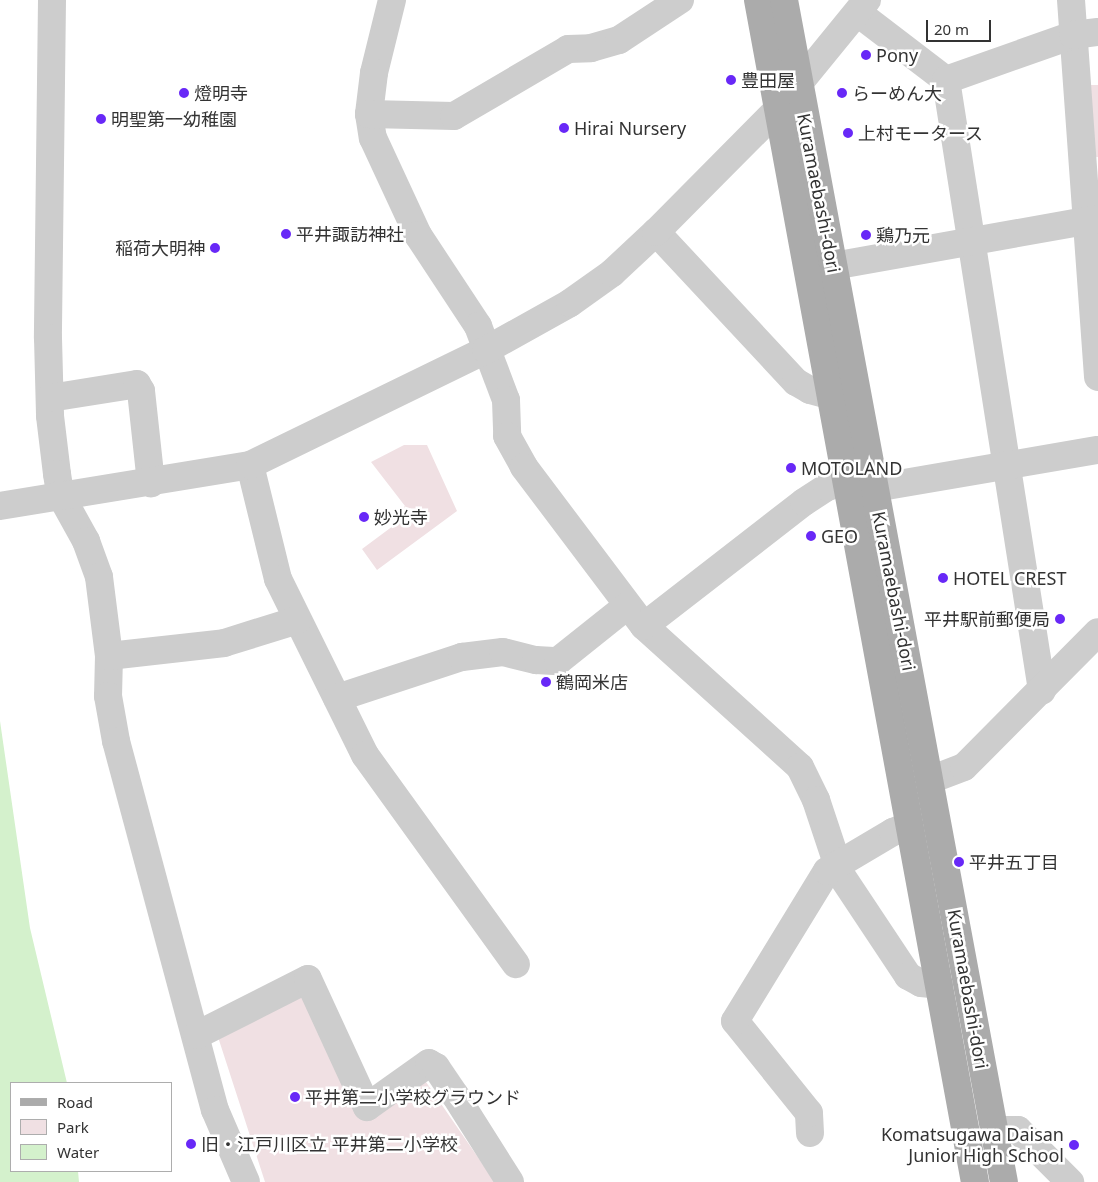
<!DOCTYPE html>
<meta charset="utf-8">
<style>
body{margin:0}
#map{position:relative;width:1098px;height:1182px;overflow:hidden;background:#fff;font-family:"Noto Sans","Noto Sans JP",sans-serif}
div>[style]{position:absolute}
.green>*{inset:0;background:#f0e0e3}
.water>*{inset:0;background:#d4f1cc}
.minor>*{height:28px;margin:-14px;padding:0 14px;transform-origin:14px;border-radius:14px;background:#cdcdcd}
.major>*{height:28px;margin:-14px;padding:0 14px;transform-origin:14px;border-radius:14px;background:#ababab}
.dots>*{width:14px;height:14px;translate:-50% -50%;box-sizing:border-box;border:2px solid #fff;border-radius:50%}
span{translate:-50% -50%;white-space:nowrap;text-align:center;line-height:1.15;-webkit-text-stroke:5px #fff;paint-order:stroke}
.poi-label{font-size:18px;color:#333}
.left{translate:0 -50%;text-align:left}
.right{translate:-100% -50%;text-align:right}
.street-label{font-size:18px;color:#333}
.legend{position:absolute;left:10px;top:1082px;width:162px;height:90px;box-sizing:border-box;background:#fff;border:1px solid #adadad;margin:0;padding:6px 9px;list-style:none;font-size:15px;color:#333}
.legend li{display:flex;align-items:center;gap:10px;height:25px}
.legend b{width:25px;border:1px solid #adadad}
.scale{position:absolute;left:926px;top:20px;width:65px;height:22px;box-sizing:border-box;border:2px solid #333;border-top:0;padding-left:6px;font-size:15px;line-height:18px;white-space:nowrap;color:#333;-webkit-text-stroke:4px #fff;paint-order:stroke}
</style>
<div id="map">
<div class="green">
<div style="clip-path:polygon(1082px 85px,1098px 85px,1098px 157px,1085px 158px)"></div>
<div style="clip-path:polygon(404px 445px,427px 445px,457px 511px,377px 570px,362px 549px,397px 523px,391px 516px,405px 506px,371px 462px)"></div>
<div style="clip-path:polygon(295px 995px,305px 996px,360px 1112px,418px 1081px,426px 1082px,495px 1182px,265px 1182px,218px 1037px)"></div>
</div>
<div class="water">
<div style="clip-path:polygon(0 721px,30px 928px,67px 1083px,11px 1083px,11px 1171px,78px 1171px,79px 1182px,0 1182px)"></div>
</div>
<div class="minor">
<div style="left:52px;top:0;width:338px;rotate:90.7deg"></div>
<div style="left:48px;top:338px;width:78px;rotate:88.5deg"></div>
<div style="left:50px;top:416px;width:58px;rotate:83.1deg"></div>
<div style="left:57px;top:474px;width:20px;rotate:81deg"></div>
<div style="left:60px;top:494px;width:54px;rotate:61deg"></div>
<div style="left:86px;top:541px;width:38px;rotate:70deg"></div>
<div style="left:99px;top:577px;width:80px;rotate:82.8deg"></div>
<div style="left:109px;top:656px;width:40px;rotate:91.4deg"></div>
<div style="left:108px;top:696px;width:46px;rotate:79.9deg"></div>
<div style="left:116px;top:741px;width:382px;rotate:75deg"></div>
<div style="left:215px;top:1110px;width:78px;rotate:66.7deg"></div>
<div style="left:392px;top:0;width:75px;rotate:103.9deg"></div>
<div style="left:374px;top:73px;width:41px;rotate:97deg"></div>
<div style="left:369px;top:114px;width:24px;rotate:81deg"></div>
<div style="left:373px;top:138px;width:107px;rotate:65.1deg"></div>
<div style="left:418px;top:235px;width:109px;rotate:56.6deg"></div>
<div style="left:478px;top:326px;width:79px;rotate:69.3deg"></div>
<div style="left:506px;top:400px;width:36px;rotate:88deg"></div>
<div style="left:507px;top:436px;width:35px;rotate:61deg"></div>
<div style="left:524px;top:467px;width:199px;rotate:53deg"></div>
<div style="left:644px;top:626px;width:210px;rotate:42.1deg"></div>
<div style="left:800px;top:767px;width:37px;rotate:64deg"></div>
<div style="left:816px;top:800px;width:79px;rotate:71.6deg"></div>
<div style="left:841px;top:875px;width:121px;rotate:56.4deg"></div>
<div style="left:908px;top:976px;width:15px;rotate:28deg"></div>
<div style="left:921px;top:983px;width:18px;rotate:6deg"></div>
<div style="left:1071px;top:0;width:378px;rotate:85.9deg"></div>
<div style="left:858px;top:13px;width:111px;rotate:37.3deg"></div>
<div style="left:946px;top:80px;width:618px;rotate:81.06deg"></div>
<div style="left:946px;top:80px;width:135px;rotate:-19.5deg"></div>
<div style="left:1073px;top:35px;width:25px;rotate:-7deg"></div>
<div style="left:369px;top:114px;width:85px;rotate:1.3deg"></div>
<div style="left:454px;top:116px;width:132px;rotate:-30.4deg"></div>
<div style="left:568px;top:49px;width:23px;rotate:-2deg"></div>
<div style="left:591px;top:48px;width:29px;rotate:-16deg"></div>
<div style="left:619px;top:40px;width:73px;rotate:-33.3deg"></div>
<div style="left:656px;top:232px;width:205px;rotate:47deg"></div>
<div style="left:796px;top:382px;width:16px;rotate:30deg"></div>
<div style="left:810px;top:390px;width:20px;rotate:15deg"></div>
<div style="left:833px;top:266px;width:269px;rotate:-10.1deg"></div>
<div style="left:50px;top:398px;width:88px;rotate:-9.1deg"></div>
<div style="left:137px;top:384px;width:8px;rotate:60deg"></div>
<div style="left:141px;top:391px;width:93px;rotate:83.8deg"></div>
<div style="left:250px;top:465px;width:117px;rotate:76.2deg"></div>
<div style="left:278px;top:579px;width:196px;rotate:63.7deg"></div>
<div style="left:365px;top:755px;width:258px;rotate:54.2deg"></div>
<div style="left:875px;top:488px;width:226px;rotate:-9.7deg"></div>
<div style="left:0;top:506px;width:253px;rotate:-9.3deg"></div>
<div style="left:250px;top:465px;width:263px;rotate:-26deg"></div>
<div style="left:486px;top:350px;width:96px;rotate:-29.2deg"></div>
<div style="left:570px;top:303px;width:52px;rotate:-35.5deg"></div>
<div style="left:612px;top:273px;width:60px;rotate:-43deg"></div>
<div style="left:656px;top:232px;width:173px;rotate:-45.2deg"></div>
<div style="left:778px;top:109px;width:141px;rotate:-50.8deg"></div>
<div style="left:644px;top:626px;width:202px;rotate:-37.8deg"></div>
<div style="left:804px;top:502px;width:27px;rotate:-33deg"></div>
<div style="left:827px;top:487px;width:19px;rotate:-16deg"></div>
<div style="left:109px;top:656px;width:116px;rotate:-6.4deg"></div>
<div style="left:224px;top:643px;width:77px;rotate:-17.3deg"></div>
<div style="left:337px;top:698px;width:132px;rotate:-18.2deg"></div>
<div style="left:462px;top:657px;width:41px;rotate:-7deg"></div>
<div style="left:503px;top:652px;width:34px;rotate:14deg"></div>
<div style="left:536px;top:660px;width:22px;rotate:3deg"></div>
<div style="left:558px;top:661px;width:88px;rotate:-38.6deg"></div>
<div style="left:930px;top:780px;width:36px;rotate:-21deg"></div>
<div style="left:964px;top:767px;width:190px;rotate:-45.2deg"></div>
<div style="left:197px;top:1035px;width:124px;rotate:-26.8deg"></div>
<div style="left:308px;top:979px;width:141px;rotate:65.3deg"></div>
<div style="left:367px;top:1107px;width:76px;rotate:-35.4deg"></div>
<div style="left:429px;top:1063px;width:8px;rotate:30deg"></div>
<div style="left:436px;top:1067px;width:34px;rotate:56deg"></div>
<div style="left:455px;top:1095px;width:103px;rotate:57.7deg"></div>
<div style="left:994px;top:1130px;width:24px"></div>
<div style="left:1018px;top:1130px;width:74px;rotate:45deg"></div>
<div style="left:810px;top:1133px;width:20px;rotate:-93deg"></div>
<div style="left:809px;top:1113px;width:118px;rotate:-128.8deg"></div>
<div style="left:735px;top:1021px;width:176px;rotate:-58.5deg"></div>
<div style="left:827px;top:871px;width:77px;rotate:-30.6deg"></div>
<div style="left:893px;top:832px;width:16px;rotate:-22deg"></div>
</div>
<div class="major">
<div style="left:758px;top:0;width:1202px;rotate:79.6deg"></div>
<div style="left:784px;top:0;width:1202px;rotate:79.46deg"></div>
</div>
<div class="dots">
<div style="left:866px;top:55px;background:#6828f7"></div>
<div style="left:731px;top:80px;background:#6828f7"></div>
<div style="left:184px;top:93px;background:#6828f7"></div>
<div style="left:842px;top:93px;background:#6828f7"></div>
<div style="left:101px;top:119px;background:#6828f7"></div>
<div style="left:564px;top:128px;background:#6828f7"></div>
<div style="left:848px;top:133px;background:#6828f7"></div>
<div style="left:286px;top:234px;background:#6828f7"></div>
<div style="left:866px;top:235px;background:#6828f7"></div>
<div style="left:215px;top:248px;background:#6828f7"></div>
<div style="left:791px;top:468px;background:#6828f7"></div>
<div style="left:364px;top:517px;background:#6828f7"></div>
<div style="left:811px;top:536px;background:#6828f7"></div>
<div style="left:943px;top:578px;background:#6828f7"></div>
<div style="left:1060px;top:619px;background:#6828f7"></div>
<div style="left:546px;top:682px;background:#6828f7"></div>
<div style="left:959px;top:862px;background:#6828f7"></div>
<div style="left:295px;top:1097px;background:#6828f7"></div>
<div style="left:191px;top:1144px;background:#6828f7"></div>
<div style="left:1074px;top:1145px;background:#6828f7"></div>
</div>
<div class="poi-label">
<span class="left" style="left:876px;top:55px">Pony</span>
<span class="left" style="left:741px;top:80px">豊田屋</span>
<span class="left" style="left:194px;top:93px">燈明寺</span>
<span class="left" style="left:852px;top:93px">らーめん大</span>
<span class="left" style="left:111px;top:119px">明聖第一幼稚園</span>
<span class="left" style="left:574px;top:128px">Hirai Nursery</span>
<span class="left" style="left:858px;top:133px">上村モータース</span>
<span class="left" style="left:296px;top:234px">平井諏訪神社</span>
<span class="left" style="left:876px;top:235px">鶏乃元</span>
<span class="right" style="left:205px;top:248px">稲荷大明神</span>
<span class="left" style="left:801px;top:468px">MOTOLAND</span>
<span class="left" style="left:374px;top:517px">妙光寺</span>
<span class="left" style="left:821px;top:536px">GEO</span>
<span class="left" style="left:953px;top:578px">HOTEL CREST</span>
<span class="right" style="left:1050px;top:619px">平井駅前郵便局</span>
<span class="left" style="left:556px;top:682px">鶴岡米店</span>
<span class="left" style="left:969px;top:862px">平井五丁目</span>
<span class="left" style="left:305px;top:1097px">平井第二小学校グラウンド</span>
<span class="right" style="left:1064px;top:1145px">Komatsugawa Daisan<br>Junior High School</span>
<span class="left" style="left:201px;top:1144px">旧・江戸川区立 平井第二小学校</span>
</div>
<div class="street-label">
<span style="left:819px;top:193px;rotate:79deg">Kuramaebashi-dori</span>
<span style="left:894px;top:591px;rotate:79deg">Kuramaebashi-dori</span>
<span style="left:968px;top:989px;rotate:80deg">Kuramaebashi-dori</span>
</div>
<ul class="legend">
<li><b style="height:6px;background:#ababab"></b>Road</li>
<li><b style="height:14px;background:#f0e0e3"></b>Park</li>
<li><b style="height:14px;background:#d4f1cc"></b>Water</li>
</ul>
<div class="scale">20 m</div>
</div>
